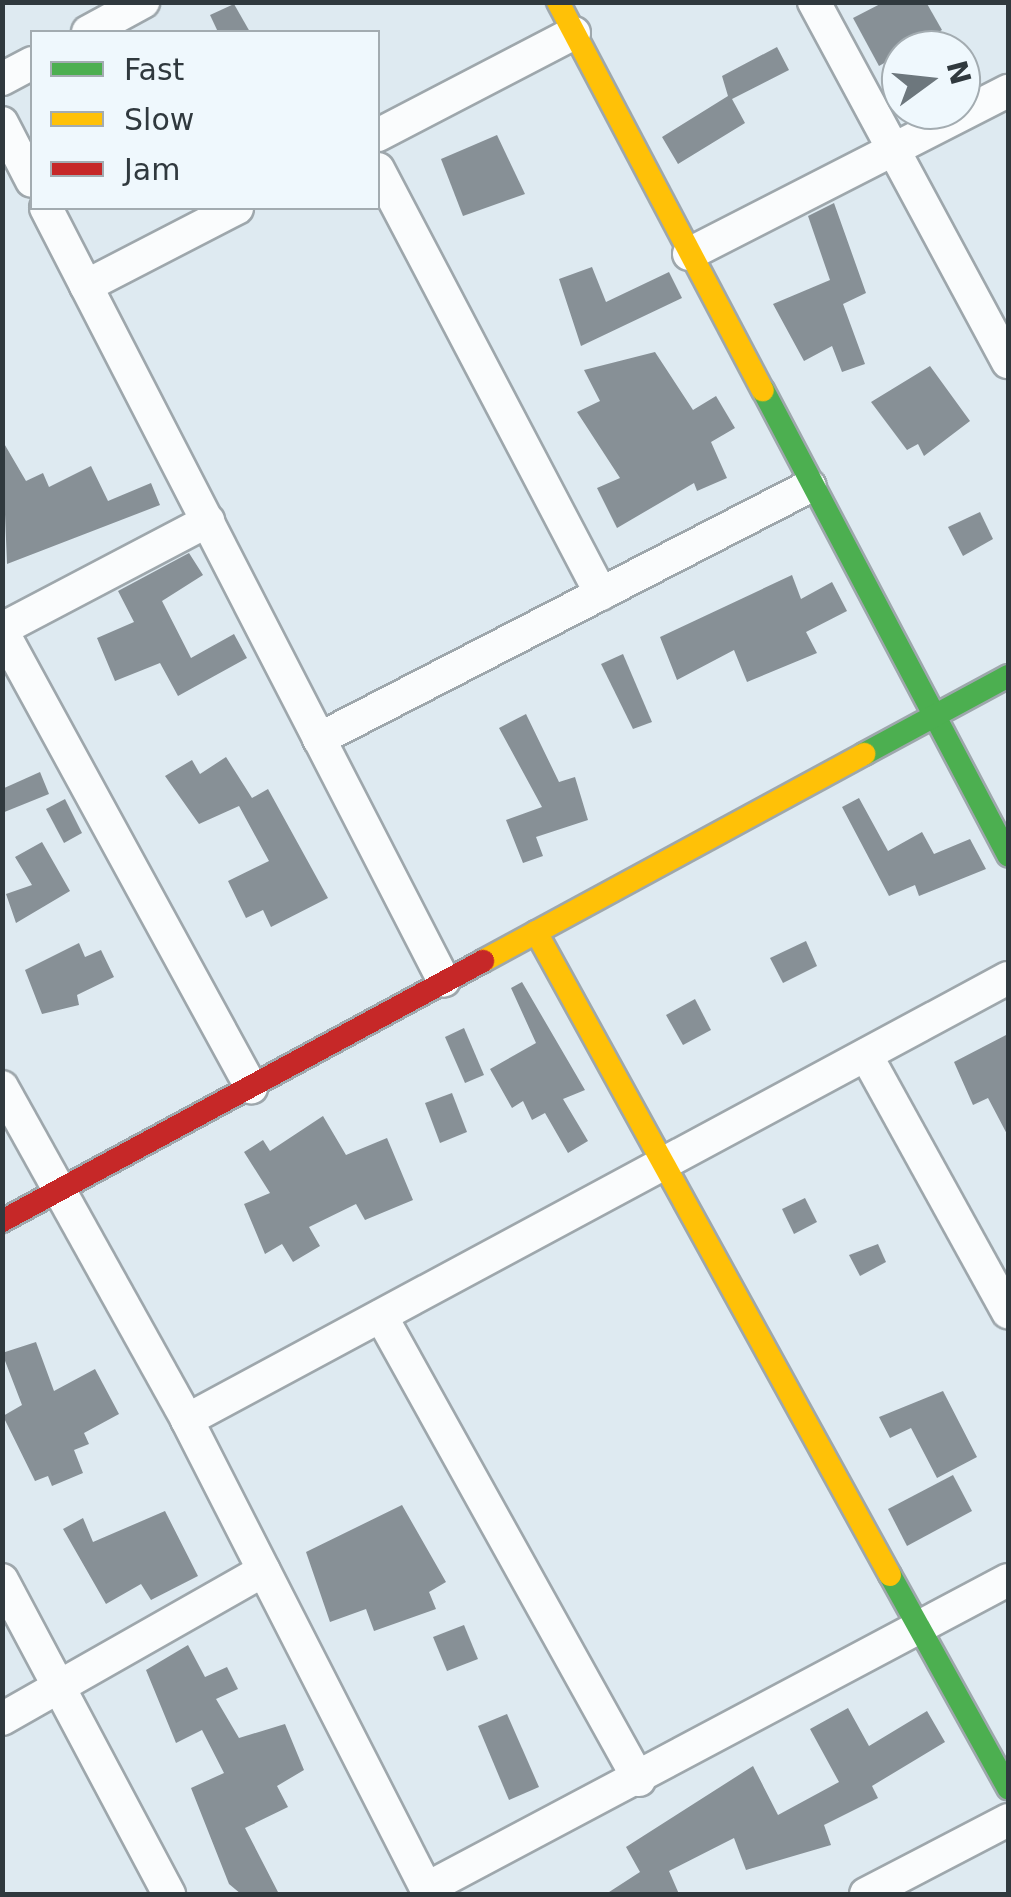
<!DOCTYPE html>
<style>
body{margin:0}
#map{position:relative;width:1011px;height:1897px;overflow:hidden;background:#deeaf1;font-family:"DejaVu Sans",sans-serif}
div>[style]{position:absolute}
.building>*{inset:0;background:#879096}
.roads{filter:drop-shadow(2px 0 #9ea7ac) drop-shadow(-2px 0 #9ea7ac) drop-shadow(0 2px #9ea7ac) drop-shadow(0 -2px #9ea7ac)}
.street>*{height:32px;margin:-16px;padding:0 16px;transform-origin:16px;border-radius:16px;background:#fafcfd}
.fast>*{height:22px;margin:-11px;padding:0 11px;transform-origin:11px;border-radius:11px;background:#4caf50}
.slow>*{height:22px;margin:-11px;padding:0 11px;transform-origin:11px;border-radius:11px;background:#ffc107}
.jam>*{height:22px;margin:-11px;padding:0 11px;transform-origin:11px;border-radius:11px;background:#c62828}
span{translate:-50% -50%;white-space:nowrap;text-align:center;line-height:1.15;-webkit-text-stroke:10px #eff8fd;paint-order:stroke}
.frame{position:absolute;inset:0;border:5px solid #30393e;pointer-events:none}
.legend{position:absolute;left:30px;top:30px;width:350px;height:180px;box-sizing:border-box;background:#eff8fd;border:2px solid #a3acb1;margin:0;padding:12px 18px;list-style:none;font-size:30px;color:#30393e}
.legend li{display:flex;align-items:center;gap:20px;height:50px}
.legend b{width:50px;border:2px solid #a3acb1}
.north{position:absolute;left:881px;top:30px;width:100px;height:100px;box-sizing:border-box;background:#eff8fd;border:2px solid #a3acb1;border-radius:50%;rotate:75deg;font-size:28px;font-weight:700;line-height:40px;text-align:center;color:#30393e}
.north::after{content:'';display:block;margin:auto;width:35px;height:45px;background:#6d777d;clip-path:polygon(50% 0,100% 100%,50% 72%,0 100%)}
</style>
<div id="map">
<div class="building">
<div style="clip-path:polygon(884px 2px,926px 2px,942px 30px,879px 66px,853px 18px)"></div>
<div style="clip-path:polygon(234px 4px,250px 32px,218px 32px,210px 15px)"></div>
<div style="clip-path:polygon(777px 47px,789px 70px,732px 99px,745px 123px,678px 164px,662px 137px,728px 96px,722px 76px)"></div>
<div style="clip-path:polygon(497px 135px,525px 194px,463px 216px,441px 159px)"></div>
<div style="clip-path:polygon(834px 203px,866px 293px,843px 304px,865px 364px,842px 372px,832px 346px,804px 361px,773px 304px,830px 280px,808px 216px)"></div>
<div style="clip-path:polygon(592px 267px,606px 302px,669px 272px,682px 298px,581px 346px,559px 279px)"></div>
<div style="clip-path:polygon(655px 352px,693px 410px,716px 396px,735px 428px,711px 442px,727px 478px,697px 491px,694px 483px,617px 528px,597px 488px,620px 478px,577px 412px,600px 401px,584px 370px)"></div>
<div style="clip-path:polygon(930px 366px,970px 421px,924px 456px,918px 444px,907px 450px,871px 402px)"></div>
<div style="clip-path:polygon(2px 440px,26px 481px,43px 473px,49px 487px,91px 466px,108px 501px,151px 483px,160px 505px,7px 564px)"></div>
<div style="clip-path:polygon(980px 512px,993px 539px,963px 556px,948px 527px)"></div>
<div style="clip-path:polygon(189px 553px,203px 575px,162px 601px,191px 658px,234px 634px,247px 658px,178px 696px,160px 663px,115px 681px,97px 638px,134px 622px,118px 591px)"></div>
<div style="clip-path:polygon(792px 575px,801px 599px,832px 582px,847px 611px,806px 632px,817px 653px,747px 682px,734px 650px,677px 680px,660px 637px)"></div>
<div style="clip-path:polygon(623px 654px,652px 722px,633px 729px,601px 664px)"></div>
<div style="clip-path:polygon(526px 714px,559px 782px,575px 777px,588px 820px,536px 837px,543px 856px,523px 863px,506px 820px,542px 807px,499px 728px)"></div>
<div style="clip-path:polygon(226px 757px,252px 798px,268px 789px,328px 898px,271px 927px,263px 910px,246px 918px,228px 881px,269px 861px,239px 806px,199px 824px,165px 776px,192px 760px,200px 774px)"></div>
<div style="clip-path:polygon(40px 772px,49px 794px,2px 813px,2px 789px)"></div>
<div style="clip-path:polygon(859px 798px,888px 851px,922px 832px,934px 854px,970px 839px,986px 869px,919px 896px,915px 885px,889px 896px,842px 807px)"></div>
<div style="clip-path:polygon(65px 799px,82px 833px,64px 843px,46px 809px)"></div>
<div style="clip-path:polygon(42px 842px,70px 891px,16px 923px,6px 894px,32px 885px,15px 857px)"></div>
<div style="clip-path:polygon(806px 941px,817px 966px,783px 983px,770px 958px)"></div>
<div style="clip-path:polygon(79px 943px,85px 957px,101px 950px,114px 977px,77px 995px,79px 1005px,42px 1014px,25px 970px)"></div>
<div style="clip-path:polygon(522px 982px,585px 1090px,563px 1099px,588px 1141px,568px 1153px,545px 1113px,532px 1120px,523px 1101px,512px 1108px,490px 1069px,536px 1043px,511px 988px)"></div>
<div style="clip-path:polygon(695px 999px,711px 1030px,683px 1045px,666px 1015px)"></div>
<div style="clip-path:polygon(464px 1028px,484px 1075px,465px 1083px,445px 1037px)"></div>
<div style="clip-path:polygon(1008px 1034px,1008px 1136px,988px 1098px,973px 1105px,954px 1062px)"></div>
<div style="clip-path:polygon(452px 1093px,467px 1132px,440px 1143px,425px 1103px)"></div>
<div style="clip-path:polygon(323px 1116px,346px 1155px,387px 1138px,413px 1200px,365px 1220px,356px 1204px,309px 1227px,320px 1246px,293px 1262px,282px 1244px,265px 1254px,244px 1204px,270px 1193px,244px 1152px,263px 1140px,270px 1151px)"></div>
<div style="clip-path:polygon(805px 1198px,817px 1222px,794px 1234px,782px 1209px)"></div>
<div style="clip-path:polygon(878px 1244px,886px 1262px,860px 1276px,849px 1255px)"></div>
<div style="clip-path:polygon(36px 1342px,54px 1391px,95px 1369px,119px 1414px,84px 1433px,89px 1444px,74px 1450px,83px 1473px,52px 1486px,48px 1476px,35px 1481px,3px 1416px,22px 1405px,2px 1353px)"></div>
<div style="clip-path:polygon(943px 1391px,977px 1457px,937px 1478px,911px 1428px,890px 1438px,879px 1417px)"></div>
<div style="clip-path:polygon(953px 1475px,972px 1511px,907px 1546px,888px 1509px)"></div>
<div style="clip-path:polygon(402px 1505px,446px 1582px,429px 1592px,436px 1609px,374px 1631px,366px 1609px,330px 1622px,306px 1552px)"></div>
<div style="clip-path:polygon(165px 1511px,198px 1576px,151px 1600px,141px 1584px,106px 1604px,63px 1529px,83px 1518px,93px 1542px)"></div>
<div style="clip-path:polygon(464px 1625px,478px 1659px,447px 1671px,433px 1637px)"></div>
<div style="clip-path:polygon(188px 1645px,205px 1677px,227px 1667px,238px 1689px,216px 1699px,239px 1738px,285px 1724px,304px 1770px,277px 1786px,288px 1807px,245px 1828px,279px 1894px,241px 1894px,229px 1884px,191px 1788px,224px 1773px,202px 1730px,176px 1743px,146px 1670px)"></div>
<div style="clip-path:polygon(848px 1708px,869px 1746px,927px 1711px,945px 1742px,872px 1786px,878px 1798px,824px 1825px,831px 1845px,746px 1870px,734px 1838px,669px 1871px,679px 1894px,606px 1894px,640px 1872px,626px 1847px,753px 1766px,778px 1815px,839px 1782px,810px 1729px)"></div>
<div style="clip-path:polygon(507px 1714px,539px 1787px,509px 1800px,478px 1726px)"></div>
</div>
<div class="roads">
<div class="street">
<div style="left:814px;top:2px;width:409px;rotate:61.7deg"></div>
<div style="left:88px;top:32px;width:63px;rotate:-28.6deg"></div>
<div style="left:2px;top:79px;width:34px;rotate:-28deg"></div>
<div style="left:2px;top:123px;width:65px;rotate:62.7deg"></div>
<div style="left:378px;top:135px;width:221px;rotate:-27.5deg"></div>
<div style="left:378px;top:169px;width:480px;rotate:62.3deg"></div>
<div style="left:46px;top:208px;width:869px;rotate:62.76deg"></div>
<div style="left:689px;top:254px;width:358px;rotate:-27.1deg"></div>
<div style="left:86px;top:286px;width:170px;rotate:-27.3deg"></div>
<div style="left:2px;top:629px;width:233px;rotate:-27.7deg"></div>
<div style="left:2px;top:631px;width:520px;rotate:61.36deg"></div>
<div style="left:319px;top:739px;width:552px;rotate:-27.26deg"></div>
<div style="left:866px;top:1055px;width:294px;rotate:61.1deg"></div>
<div style="left:2px;top:1087px;width:381px;rotate:60.9deg"></div>
<div style="left:187px;top:1420px;width:532px;rotate:62.95deg"></div>
<div style="left:381px;top:1316px;width:531px;rotate:60.92deg"></div>
<div style="left:187px;top:1420px;width:932px;rotate:-28.3deg"></div>
<div style="left:2px;top:1580px;width:356px;rotate:62deg"></div>
<div style="left:2px;top:1719px;width:301px;rotate:-29.6deg"></div>
<div style="left:426px;top:1889px;width:659px;rotate:-27.97deg"></div>
<div style="left:866px;top:1894px;width:160px;rotate:-27.5deg"></div>
</div>
<div class="fast">
<div style="left:763px;top:390px;width:526px;rotate:62.22deg"></div>
<div style="left:864px;top:754px;width:164px;rotate:-28.4deg"></div>
<div style="left:890px;top:1575px;width:244px;rotate:61deg"></div>
</div>
<div class="slow">
<div style="left:558px;top:2px;width:439px;rotate:62.2deg"></div>
<div style="left:536px;top:932px;width:734px;rotate:61.17deg"></div>
<div style="left:483px;top:961px;width:434px;rotate:-28.5deg"></div>
</div>
<div class="jam">
<div style="left:2px;top:1221px;width:547px;rotate:-28.39deg"></div>
</div>
</div>
<div class="frame"></div>
<ul class="legend">
<li><b style="height:12px;background:#4caf50"></b>Fast</li>
<li><b style="height:12px;background:#ffc107"></b>Slow</li>
<li><b style="height:12px;background:#c62828"></b>Jam</li>
</ul>
<div class="north">N</div>
</div>
